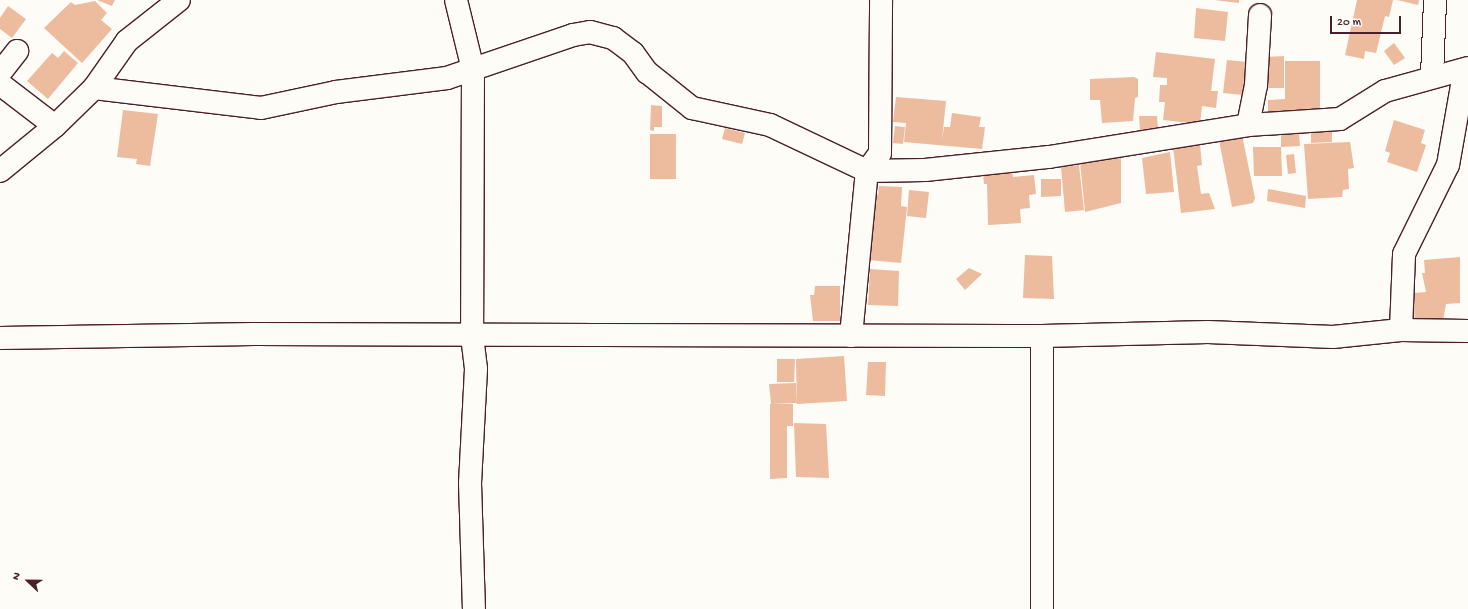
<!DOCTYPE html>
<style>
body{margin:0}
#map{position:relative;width:1468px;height:609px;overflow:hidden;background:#fdfcf7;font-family:"Gochi Hand",sans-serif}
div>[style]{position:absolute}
.building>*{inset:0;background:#edbb9e}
.roads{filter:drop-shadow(1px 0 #4a1f2b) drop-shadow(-1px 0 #4a1f2b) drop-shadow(0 1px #4a1f2b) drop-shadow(0 -1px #4a1f2b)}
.street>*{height:22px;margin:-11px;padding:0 11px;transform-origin:11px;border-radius:11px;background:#fdfcf7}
span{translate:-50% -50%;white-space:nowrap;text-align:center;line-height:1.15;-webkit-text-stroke:3px #fdfcf7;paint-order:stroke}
.north{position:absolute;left:8px;top:561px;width:40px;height:40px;-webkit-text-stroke:3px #fdfcf7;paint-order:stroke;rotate:292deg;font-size:11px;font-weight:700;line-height:16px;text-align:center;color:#4a1f2b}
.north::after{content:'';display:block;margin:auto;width:14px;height:18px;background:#4a1f2b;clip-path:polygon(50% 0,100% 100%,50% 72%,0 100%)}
.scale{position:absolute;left:1330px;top:16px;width:71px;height:18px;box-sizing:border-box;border:2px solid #4a1f2b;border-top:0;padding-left:5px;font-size:12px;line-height:14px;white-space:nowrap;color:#4a1f2b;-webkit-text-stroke:3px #fdfcf7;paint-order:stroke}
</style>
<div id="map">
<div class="building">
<div style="clip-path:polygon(97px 0,115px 0,112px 6px)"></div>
<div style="clip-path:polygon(1214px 0,1239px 0,1239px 3px)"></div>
<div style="clip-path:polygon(1357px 0,1393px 0,1389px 17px,1385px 16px,1376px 53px,1365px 51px,1364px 59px,1345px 55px)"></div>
<div style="clip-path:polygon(1397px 0,1419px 0,1418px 5px)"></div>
<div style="clip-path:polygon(95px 1px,107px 13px,101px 20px,112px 29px,82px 63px,44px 28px,71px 2px,75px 5px)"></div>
<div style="clip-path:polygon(8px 6px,26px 19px,12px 38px,0 29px,0 18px)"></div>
<div style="clip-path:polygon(1196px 8px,1228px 12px,1225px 41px,1194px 38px)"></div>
<div style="clip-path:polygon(1394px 43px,1405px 58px,1394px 65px,1384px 51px)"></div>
<div style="clip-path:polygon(64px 51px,78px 63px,48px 99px,27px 81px,52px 53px,58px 58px)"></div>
<div style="clip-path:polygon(1156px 52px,1215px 59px,1211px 91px,1218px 91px,1216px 108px,1202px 106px,1200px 124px,1163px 120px,1165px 102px,1159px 102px,1160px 85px,1167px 85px,1167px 78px,1153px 77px)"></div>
<div style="clip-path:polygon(1284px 56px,1284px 88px,1268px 88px,1267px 57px)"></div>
<div style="clip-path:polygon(1227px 60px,1247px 62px,1243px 95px,1223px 93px)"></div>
<div style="clip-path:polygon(1285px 61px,1320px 61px,1320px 111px,1284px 111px,1284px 117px,1268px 116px,1268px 100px,1285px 99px)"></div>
<div style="clip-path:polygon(1134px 77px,1138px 79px,1138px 97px,1135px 98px,1133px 121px,1102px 123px,1100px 100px,1090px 100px,1090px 79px)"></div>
<div style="clip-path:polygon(896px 97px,946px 101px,942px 140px,944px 127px,950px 127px,952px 113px,981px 117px,979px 127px,985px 127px,982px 149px,904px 142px,906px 123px,893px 122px)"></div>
<div style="clip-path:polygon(651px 105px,662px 106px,662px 127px,654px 127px,654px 131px,650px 130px)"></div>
<div style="clip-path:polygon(123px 110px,158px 114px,150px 166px,136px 164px,137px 159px,117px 157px)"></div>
<div style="clip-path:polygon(1139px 116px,1157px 116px,1158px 129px,1140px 130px)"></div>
<div style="clip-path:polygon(1394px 120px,1425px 130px,1421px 143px,1426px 145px,1417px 172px,1387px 162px,1390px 153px,1385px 151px)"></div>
<div style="clip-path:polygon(895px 126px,905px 127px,903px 144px,893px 143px)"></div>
<div style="clip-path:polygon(725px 128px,745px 133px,742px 144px,722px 139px)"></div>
<div style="clip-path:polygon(1332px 131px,1332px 142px,1311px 143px,1311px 132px)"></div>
<div style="clip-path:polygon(1299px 133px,1300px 146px,1281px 147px,1281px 134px)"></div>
<div style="clip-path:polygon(650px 134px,676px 134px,676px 179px,650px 179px)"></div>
<div style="clip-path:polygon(1242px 135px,1255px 198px,1253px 203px,1232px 207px,1219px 140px)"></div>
<div style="clip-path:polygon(1350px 142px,1354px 168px,1348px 169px,1349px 189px,1343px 190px,1342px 197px,1308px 199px,1304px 144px)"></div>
<div style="clip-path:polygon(1200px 144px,1202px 165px,1197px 166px,1201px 194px,1209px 193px,1215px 209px,1181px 213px,1173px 147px)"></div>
<div style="clip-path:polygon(1253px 147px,1281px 147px,1282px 176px,1254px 176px)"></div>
<div style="clip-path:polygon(1170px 152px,1174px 192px,1146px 194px,1142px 158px)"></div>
<div style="clip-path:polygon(1294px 154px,1296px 173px,1288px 174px,1286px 155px)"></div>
<div style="clip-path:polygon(1121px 158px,1121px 203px,1085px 212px,1080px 162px)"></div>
<div style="clip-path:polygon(1079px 165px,1084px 210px,1065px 212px,1061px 167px)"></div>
<div style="clip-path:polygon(1012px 171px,1013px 177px,1034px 175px,1036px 194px,1029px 195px,1030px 208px,1020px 209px,1021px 223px,988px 225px,987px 184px,984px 184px,983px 173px)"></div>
<div style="clip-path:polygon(1041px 179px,1061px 179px,1061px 196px,1041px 197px)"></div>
<div style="clip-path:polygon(879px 186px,902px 187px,901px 206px,907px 207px,901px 263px,869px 260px,872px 195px,878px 195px)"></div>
<div style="clip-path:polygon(1268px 189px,1306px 196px,1305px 208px,1267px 201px)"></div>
<div style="clip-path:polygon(909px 190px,929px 192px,926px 218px,907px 216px)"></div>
<div style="clip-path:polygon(1025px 255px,1052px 256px,1054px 299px,1023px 298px)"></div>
<div style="clip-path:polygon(1460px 257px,1460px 303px,1446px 304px,1443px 321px,1415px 323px,1413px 293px,1426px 292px,1422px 273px,1425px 273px,1424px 260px)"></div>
<div style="clip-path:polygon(969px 268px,982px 274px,965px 290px,956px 279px)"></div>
<div style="clip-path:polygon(870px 269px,899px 271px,898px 306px,868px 305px)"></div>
<div style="clip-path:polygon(815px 286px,840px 286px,840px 321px,813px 321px,810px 295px,814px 295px)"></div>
<div style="clip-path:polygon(844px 356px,847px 401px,797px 404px,796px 359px)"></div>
<div style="clip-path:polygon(777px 359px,795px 359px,794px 382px,777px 382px)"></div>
<div style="clip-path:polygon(868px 362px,886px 362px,885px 396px,866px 395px)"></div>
<div style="clip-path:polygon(796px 383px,797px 403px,771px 404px,769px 384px)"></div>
<div style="clip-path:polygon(770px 404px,793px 404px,793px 426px,787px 426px,787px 478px,770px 479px)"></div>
<div style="clip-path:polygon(794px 423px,826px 424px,829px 478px,796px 477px)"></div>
</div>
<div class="roads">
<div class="street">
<div style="left:456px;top:0;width:72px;rotate:76.3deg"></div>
<div style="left:473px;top:70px;width:266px;rotate:90.2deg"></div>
<div style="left:472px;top:336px;width:33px;rotate:83deg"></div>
<div style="left:476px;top:369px;width:114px;rotate:93deg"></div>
<div style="left:470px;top:483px;width:126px;rotate:88.2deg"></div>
<div style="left:0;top:73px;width:28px;rotate:-52deg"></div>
<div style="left:1432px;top:76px;width:76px;rotate:-87.7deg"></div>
<div style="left:0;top:84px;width:69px;rotate:37.4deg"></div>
<div style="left:94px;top:88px;width:168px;rotate:6.8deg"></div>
<div style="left:261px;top:108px;width:77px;rotate:-12deg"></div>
<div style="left:336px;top:92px;width:112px;rotate:-7.2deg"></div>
<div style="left:447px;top:78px;width:133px;rotate:-18.8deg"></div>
<div style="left:573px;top:35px;width:17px;rotate:-10deg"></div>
<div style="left:590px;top:32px;width:24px;rotate:15deg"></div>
<div style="left:613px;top:38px;width:25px;rotate:37deg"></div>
<div style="left:633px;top:53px;width:24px;rotate:54deg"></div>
<div style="left:647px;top:72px;width:58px;rotate:38.7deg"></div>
<div style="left:692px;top:108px;width:80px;rotate:12.3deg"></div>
<div style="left:770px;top:125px;width:107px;rotate:25.4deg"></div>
<div style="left:867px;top:171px;width:58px;rotate:-1deg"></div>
<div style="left:925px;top:170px;width:125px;rotate:-6deg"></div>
<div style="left:1049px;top:157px;width:202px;rotate:-9.1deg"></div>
<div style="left:1248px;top:125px;width:92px;rotate:-3.7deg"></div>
<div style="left:1340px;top:119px;width:53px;rotate:-31.9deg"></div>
<div style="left:1385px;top:91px;width:86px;rotate:-15.5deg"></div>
<div style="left:1248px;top:125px;width:41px;rotate:-78.7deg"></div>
<div style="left:1256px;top:85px;width:70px;rotate:-86.7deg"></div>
<div style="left:0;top:171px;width:71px;rotate:-39.3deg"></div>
<div style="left:55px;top:126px;width:54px;rotate:-44.3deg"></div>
<div style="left:94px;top:88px;width:57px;rotate:-54.9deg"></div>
<div style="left:127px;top:41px;width:66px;rotate:-38.3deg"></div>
<div style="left:1401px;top:330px;width:76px;rotate:-87.7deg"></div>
<div style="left:1404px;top:254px;width:99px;rotate:-63.7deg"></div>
<div style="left:1448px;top:165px;width:97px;rotate:-80deg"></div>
<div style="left:851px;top:336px;width:166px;rotate:-84.5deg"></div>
<div style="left:867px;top:171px;width:22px;rotate:-54deg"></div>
<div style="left:880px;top:153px;width:153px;rotate:-89.6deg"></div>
<div style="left:1042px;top:336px;width:273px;rotate:90deg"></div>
<div style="left:0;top:338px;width:254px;rotate:-0.9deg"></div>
<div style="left:254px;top:334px;width:788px;rotate:0.15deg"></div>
<div style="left:1042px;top:336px;width:166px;rotate:-1.4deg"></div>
<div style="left:1208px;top:332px;width:125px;rotate:2.3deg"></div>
<div style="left:1333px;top:337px;width:68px;rotate:-5.9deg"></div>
<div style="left:1401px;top:330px;width:67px;rotate:0.9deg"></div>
</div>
</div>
<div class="north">N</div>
<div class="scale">20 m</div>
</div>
